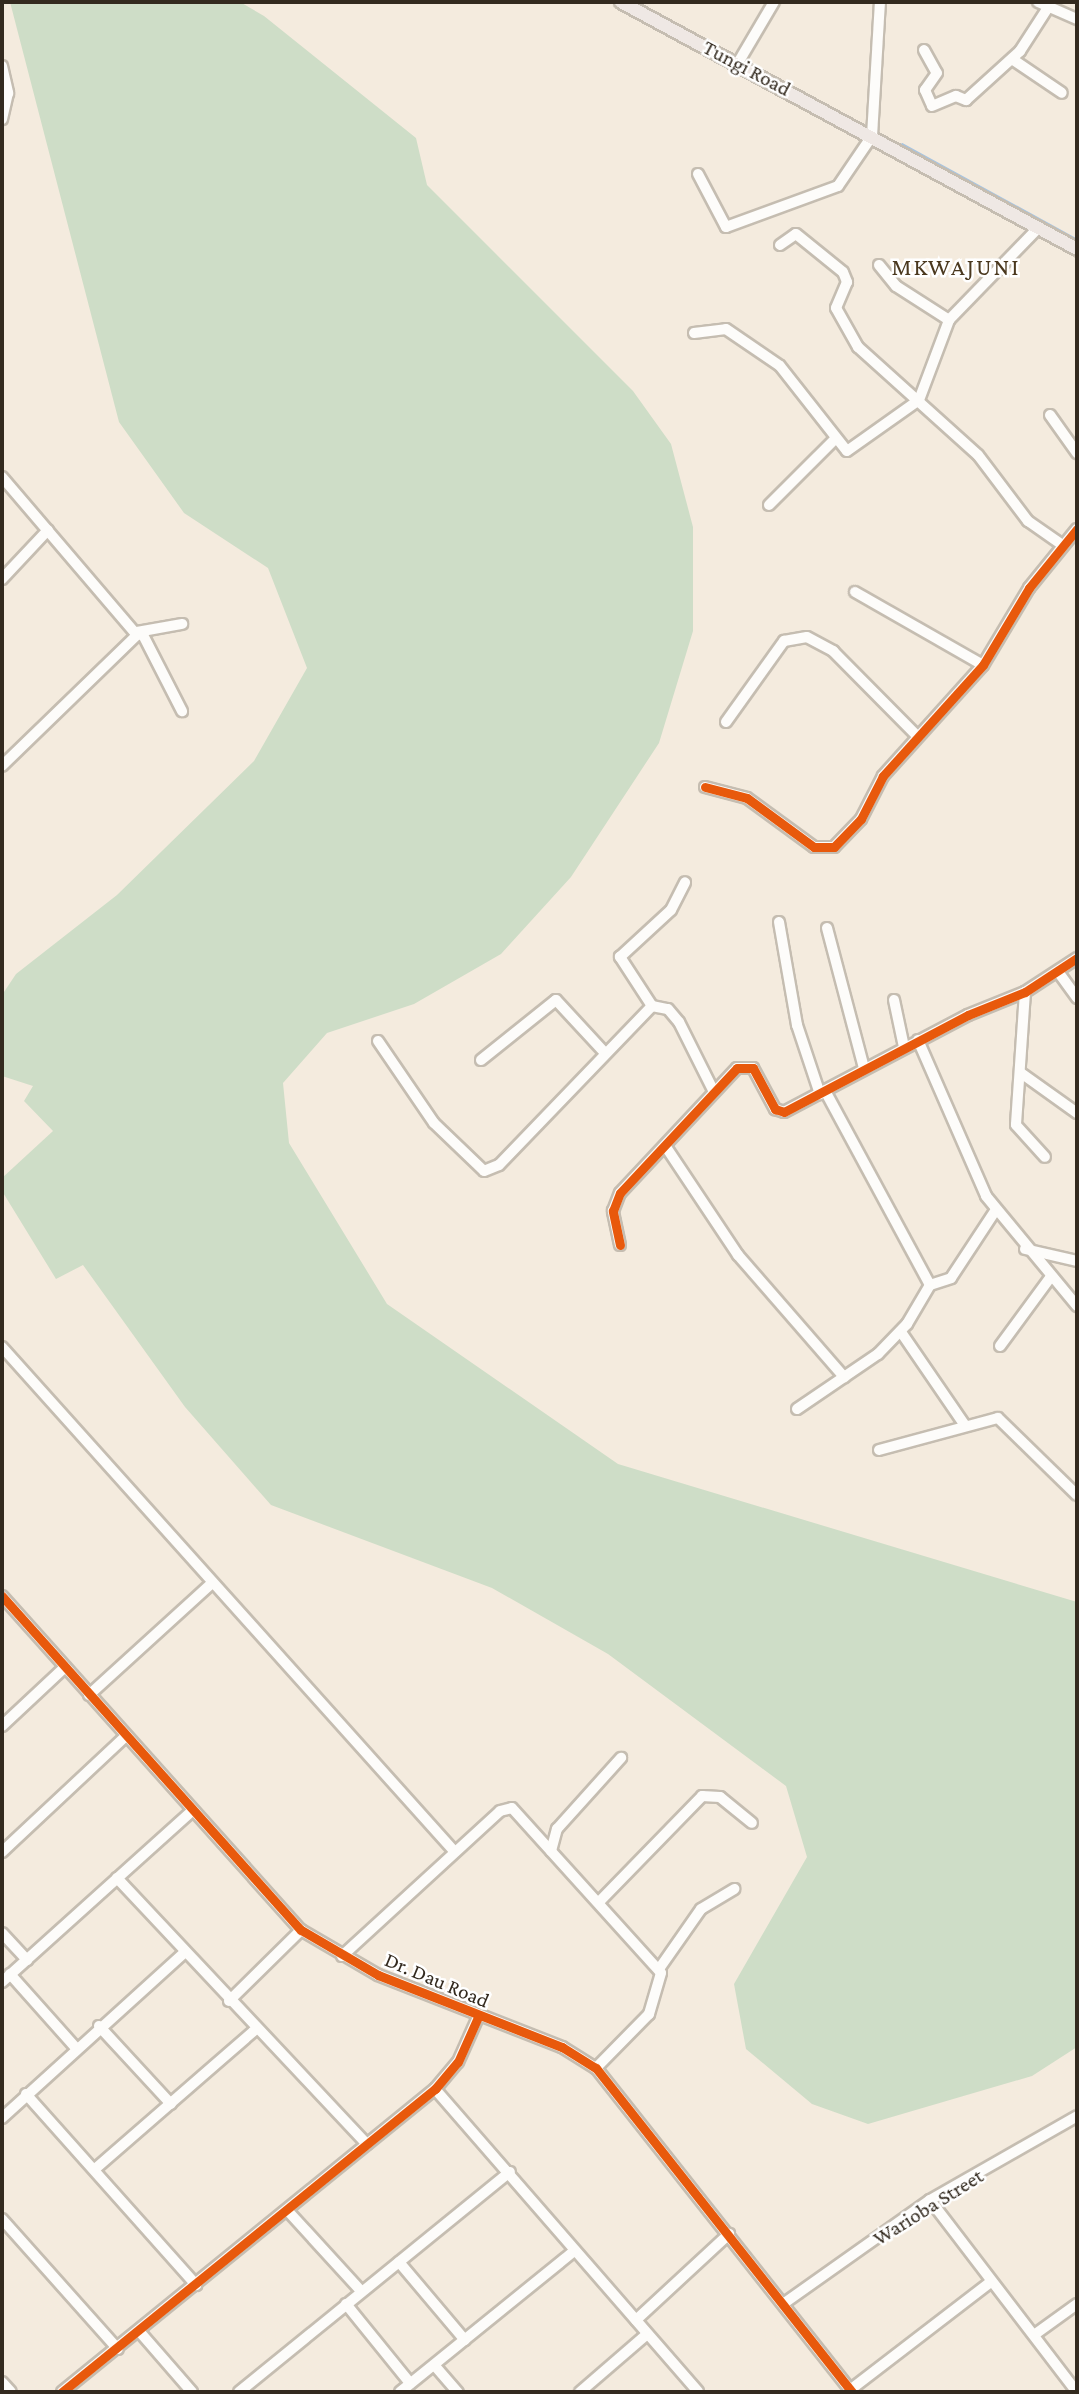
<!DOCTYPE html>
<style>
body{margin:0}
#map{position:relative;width:1079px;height:2394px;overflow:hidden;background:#f4ebde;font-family:"Crimson Pro",serif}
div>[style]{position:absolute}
.green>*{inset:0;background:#ceddc7}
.stream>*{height:2.5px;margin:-1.25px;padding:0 1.25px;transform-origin:1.25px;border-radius:1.25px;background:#aac3db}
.roads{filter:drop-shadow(2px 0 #c5bdb1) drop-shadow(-2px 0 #c5bdb1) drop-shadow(0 2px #c5bdb1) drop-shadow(0 -2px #c5bdb1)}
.minor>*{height:10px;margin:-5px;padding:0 5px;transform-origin:5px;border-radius:5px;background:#fdfcfa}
.major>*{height:12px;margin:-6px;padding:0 6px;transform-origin:6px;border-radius:6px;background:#efe8e4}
.cycleway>*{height:9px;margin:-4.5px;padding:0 4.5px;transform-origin:4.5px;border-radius:4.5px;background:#e8590c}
span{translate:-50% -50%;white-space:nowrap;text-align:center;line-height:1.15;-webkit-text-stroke:5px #fff;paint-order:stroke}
.street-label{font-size:21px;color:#332a1f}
.quarter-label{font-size:24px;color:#4a381e;letter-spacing:2px}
.frame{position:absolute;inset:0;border:4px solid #332a1f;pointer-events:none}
</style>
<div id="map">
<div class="green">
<div style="clip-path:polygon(10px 2px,240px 2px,264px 16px,416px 138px,427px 185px,633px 391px,671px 444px,693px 527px,693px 631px,659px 743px,571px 877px,501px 954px,414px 1004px,327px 1033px,283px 1083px,289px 1143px,387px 1304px,618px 1464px,1077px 1602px,1077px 2047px,1032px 2076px,868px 2124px,812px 2104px,746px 2049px,734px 1984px,807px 1857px,786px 1786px,608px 1654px,492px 1588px,271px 1505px,185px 1407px,83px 1265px,56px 1279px,2px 1191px,2px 1178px,53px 1131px,24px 1101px,33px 1086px,2px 1076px,2px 995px,16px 974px,117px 895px,254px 761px,307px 668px,268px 568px,184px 513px,119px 422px)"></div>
</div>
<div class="stream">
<div style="left:902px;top:144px;width:200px;rotate:28.7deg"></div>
</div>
<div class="roads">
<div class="minor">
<div style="left:1038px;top:2px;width:43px;rotate:23.6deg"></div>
<div style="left:924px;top:50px;width:26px;rotate:61deg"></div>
<div style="left:937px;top:73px;width:21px;rotate:125deg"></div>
<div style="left:925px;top:90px;width:17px;rotate:66deg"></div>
<div style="left:932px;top:106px;width:26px;rotate:-23deg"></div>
<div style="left:956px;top:96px;width:11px;rotate:22deg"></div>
<div style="left:966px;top:100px;width:73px;rotate:-42.2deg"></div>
<div style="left:1020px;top:51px;width:54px;rotate:-57.2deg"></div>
<div style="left:1012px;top:59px;width:60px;rotate:34.2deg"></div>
<div style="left:738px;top:63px;width:71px;rotate:-59.5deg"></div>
<div style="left:2px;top:66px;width:28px;rotate:77deg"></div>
<div style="left:8px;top:93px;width:27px;rotate:103deg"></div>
<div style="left:698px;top:174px;width:60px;rotate:62.2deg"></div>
<div style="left:726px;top:227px;width:119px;rotate:-20.1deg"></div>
<div style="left:838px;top:186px;width:60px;rotate:-55.8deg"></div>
<div style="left:872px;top:136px;width:134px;rotate:-86.6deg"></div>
<div style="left:780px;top:245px;width:19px;rotate:-35deg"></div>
<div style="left:796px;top:234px;width:60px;rotate:39deg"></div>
<div style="left:843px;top:272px;width:11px;rotate:68deg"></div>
<div style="left:847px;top:282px;width:28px;rotate:113deg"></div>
<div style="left:836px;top:308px;width:45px;rotate:60.6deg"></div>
<div style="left:858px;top:347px;width:161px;rotate:42deg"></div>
<div style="left:978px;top:455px;width:83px;rotate:52.9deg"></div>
<div style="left:1028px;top:521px;width:40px;rotate:34.9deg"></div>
<div style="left:879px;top:265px;width:27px;rotate:51deg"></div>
<div style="left:896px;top:286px;width:63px;rotate:32.7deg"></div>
<div style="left:694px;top:333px;width:32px;rotate:-7deg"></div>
<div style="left:726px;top:329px;width:65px;rotate:34.4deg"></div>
<div style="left:780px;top:366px;width:108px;rotate:51.8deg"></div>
<div style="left:847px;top:451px;width:88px;rotate:-35.3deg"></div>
<div style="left:919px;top:400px;width:85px;rotate:-69.4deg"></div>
<div style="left:949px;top:320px;width:128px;rotate:-45.9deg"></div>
<div style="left:1050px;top:415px;width:47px;rotate:54.6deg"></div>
<div style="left:2px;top:477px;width:208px;rotate:49.5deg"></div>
<div style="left:137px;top:635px;width:188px;rotate:135.9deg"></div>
<div style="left:769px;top:505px;width:92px;rotate:-45deg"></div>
<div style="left:2px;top:579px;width:67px;rotate:-46.8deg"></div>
<div style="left:855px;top:592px;width:147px;rotate:29.7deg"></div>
<div style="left:137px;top:632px;width:46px;rotate:-10.1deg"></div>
<div style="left:142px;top:633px;width:88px;rotate:62.9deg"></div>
<div style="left:726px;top:722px;width:100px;rotate:-54.4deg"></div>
<div style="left:784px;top:641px;width:23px;rotate:-10deg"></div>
<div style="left:807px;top:637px;width:30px;rotate:28deg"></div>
<div style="left:833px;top:651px;width:120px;rotate:45.3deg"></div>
<div style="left:705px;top:787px;width:43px;rotate:14.7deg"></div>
<div style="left:747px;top:798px;width:83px;rotate:36.2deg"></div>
<div style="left:814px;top:847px;width:20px"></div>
<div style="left:834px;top:847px;width:39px;rotate:-46deg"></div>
<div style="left:861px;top:819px;width:48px;rotate:-62.9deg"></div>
<div style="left:883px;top:776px;width:149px;rotate:-48deg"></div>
<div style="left:983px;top:665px;width:90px;rotate:-59.1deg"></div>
<div style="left:1029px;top:588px;width:76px;rotate:-50.9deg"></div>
<div style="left:779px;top:922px;width:105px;rotate:80.1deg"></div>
<div style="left:797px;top:1025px;width:73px;rotate:71.6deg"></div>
<div style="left:827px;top:928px;width:145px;rotate:75.2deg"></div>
<div style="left:1059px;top:973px;width:31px;rotate:54deg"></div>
<div style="left:1025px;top:992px;width:133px;rotate:93.9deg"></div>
<div style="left:1016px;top:1125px;width:43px;rotate:47.8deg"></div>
<div style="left:894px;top:1000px;width:48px;rotate:78deg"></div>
<div style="left:652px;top:1006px;width:59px;rotate:-123.1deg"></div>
<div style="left:620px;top:957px;width:69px;rotate:-42.7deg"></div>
<div style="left:671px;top:910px;width:31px;rotate:-63deg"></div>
<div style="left:918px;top:1040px;width:170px;rotate:66.4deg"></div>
<div style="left:986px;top:1196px;width:143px;rotate:50.4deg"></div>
<div style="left:378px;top:1041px;width:99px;rotate:55.7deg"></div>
<div style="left:434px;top:1123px;width:69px;rotate:43.8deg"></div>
<div style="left:484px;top:1171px;width:16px;rotate:-22deg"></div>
<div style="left:499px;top:1165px;width:221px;rotate:-46.1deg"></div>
<div style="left:652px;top:1006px;width:16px;rotate:11deg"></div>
<div style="left:668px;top:1009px;width:17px;rotate:50deg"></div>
<div style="left:679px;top:1022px;width:78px;rotate:63.4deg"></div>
<div style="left:481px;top:1060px;width:96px;rotate:-38.7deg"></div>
<div style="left:556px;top:1000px;width:72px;rotate:47.2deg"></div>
<div style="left:1021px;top:1073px;width:69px;rotate:35.5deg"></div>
<div style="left:666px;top:1147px;width:130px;rotate:56.3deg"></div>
<div style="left:738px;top:1255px;width:162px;rotate:49deg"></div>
<div style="left:620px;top:1245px;width:35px;rotate:-102deg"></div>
<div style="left:613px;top:1211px;width:19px;rotate:-69deg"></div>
<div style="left:620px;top:1193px;width:171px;rotate:-46.9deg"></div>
<div style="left:737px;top:1068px;width:16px"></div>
<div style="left:753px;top:1068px;width:47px;rotate:61.8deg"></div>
<div style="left:775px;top:1109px;width:9px;rotate:18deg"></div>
<div style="left:784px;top:1112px;width:208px;rotate:-27.8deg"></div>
<div style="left:968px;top:1015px;width:61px;rotate:-22deg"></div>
<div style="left:1025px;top:992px;width:62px;rotate:-33.2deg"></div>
<div style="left:1025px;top:1249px;width:53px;rotate:13deg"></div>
<div style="left:930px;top:1285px;width:22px;rotate:-18deg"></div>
<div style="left:951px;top:1278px;width:80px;rotate:-56.7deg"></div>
<div style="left:901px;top:1332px;width:112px;rotate:55.6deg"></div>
<div style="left:1000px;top:1346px;width:84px;rotate:-53.7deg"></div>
<div style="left:2px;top:1347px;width:678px;rotate:48.11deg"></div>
<div style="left:797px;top:1409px;width:98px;rotate:-34.2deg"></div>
<div style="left:878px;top:1354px;width:42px;rotate:-46deg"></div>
<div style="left:907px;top:1324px;width:45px;rotate:-59.5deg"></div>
<div style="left:930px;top:1285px;width:221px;rotate:-118.4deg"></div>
<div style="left:879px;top:1450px;width:123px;rotate:-15.1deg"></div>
<div style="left:998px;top:1418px;width:110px;rotate:44.3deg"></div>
<div style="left:2px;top:1596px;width:448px;rotate:48.2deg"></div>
<div style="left:301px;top:1930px;width:89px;rotate:30.3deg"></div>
<div style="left:378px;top:1975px;width:198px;rotate:21.4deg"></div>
<div style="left:562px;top:2047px;width:40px;rotate:32deg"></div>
<div style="left:596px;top:2068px;width:413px;rotate:51.7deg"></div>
<div style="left:89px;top:1695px;width:166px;rotate:-42.3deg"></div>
<div style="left:2px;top:1726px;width:86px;rotate:-43.1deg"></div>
<div style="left:551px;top:1851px;width:23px;rotate:-75deg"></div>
<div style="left:557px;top:1829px;width:96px;rotate:-48deg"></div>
<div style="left:2px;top:1852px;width:168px;rotate:-43.1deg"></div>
<div style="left:117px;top:1878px;width:365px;rotate:46.8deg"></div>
<div style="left:599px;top:1902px;width:148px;rotate:-45.8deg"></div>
<div style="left:702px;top:1796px;width:18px;rotate:3deg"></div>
<div style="left:720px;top:1797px;width:41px;rotate:39.1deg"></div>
<div style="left:2px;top:1933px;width:37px;rotate:47deg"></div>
<div style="left:342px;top:1956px;width:214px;rotate:-42.5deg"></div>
<div style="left:500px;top:1811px;width:12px;rotate:-14deg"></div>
<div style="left:512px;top:1808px;width:222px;rotate:47.9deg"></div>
<div style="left:661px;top:1973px;width:43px;rotate:106.3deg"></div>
<div style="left:649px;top:2014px;width:76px;rotate:134.5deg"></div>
<div style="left:659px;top:1969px;width:73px;rotate:-55deg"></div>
<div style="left:701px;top:1909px;width:39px;rotate:-31deg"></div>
<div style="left:10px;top:1974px;width:99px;rotate:48.3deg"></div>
<div style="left:2px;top:1982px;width:253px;rotate:-42deg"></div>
<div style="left:229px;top:2001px;width:101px;rotate:-44.6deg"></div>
<div style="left:99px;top:2026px;width:106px;rotate:47.3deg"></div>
<div style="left:435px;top:2089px;width:401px;rotate:49deg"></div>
<div style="left:26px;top:2094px;width:256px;rotate:48.3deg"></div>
<div style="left:2px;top:2118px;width:246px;rotate:-42.2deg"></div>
<div style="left:95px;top:2169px;width:212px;rotate:-41deg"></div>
<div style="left:930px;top:2200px;width:242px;rotate:52.6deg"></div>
<div style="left:287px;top:2210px;width:110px;rotate:47.6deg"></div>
<div style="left:2px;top:2219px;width:174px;rotate:48.3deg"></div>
<div style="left:399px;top:2262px;width:102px;rotate:49.8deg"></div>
<div style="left:346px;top:2304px;width:102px;rotate:51deg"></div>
<div style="left:783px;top:2304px;width:180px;rotate:-35.3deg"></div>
<div style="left:930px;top:2200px;width:169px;rotate:-29.7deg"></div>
<div style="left:636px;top:2320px;width:127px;rotate:-42.8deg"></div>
<div style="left:139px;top:2331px;width:81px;rotate:49deg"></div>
<div style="left:1034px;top:2335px;width:53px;rotate:-35.8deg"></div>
<div style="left:435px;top:2366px;width:35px;rotate:49deg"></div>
<div style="left:2px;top:2382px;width:13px;rotate:48deg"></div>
<div style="left:850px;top:2390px;width:174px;rotate:-37.5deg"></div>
<div style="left:62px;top:2392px;width:481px;rotate:-39.1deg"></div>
<div style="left:435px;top:2089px;width:35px;rotate:-50deg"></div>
<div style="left:458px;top:2062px;width:49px;rotate:-66deg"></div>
<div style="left:239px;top:2392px;width:349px;rotate:-39.1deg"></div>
<div style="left:400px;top:2392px;width:223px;rotate:-39deg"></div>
<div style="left:580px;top:2392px;width:87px;rotate:-40.8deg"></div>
</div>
<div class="major">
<div style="left:621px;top:2px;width:519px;rotate:28.44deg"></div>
</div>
</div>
<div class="cycleway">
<div style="left:705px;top:787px;width:43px;rotate:14.7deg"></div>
<div style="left:747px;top:798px;width:83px;rotate:36.2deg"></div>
<div style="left:814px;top:847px;width:20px"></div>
<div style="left:834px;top:847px;width:39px;rotate:-46deg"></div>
<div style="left:861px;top:819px;width:48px;rotate:-62.9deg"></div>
<div style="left:883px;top:776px;width:149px;rotate:-48deg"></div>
<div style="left:983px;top:665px;width:90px;rotate:-59.1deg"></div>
<div style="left:1029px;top:588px;width:76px;rotate:-50.9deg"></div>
<div style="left:620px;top:1245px;width:35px;rotate:-102deg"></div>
<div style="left:613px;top:1211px;width:19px;rotate:-69deg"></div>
<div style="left:620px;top:1193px;width:171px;rotate:-46.9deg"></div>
<div style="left:737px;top:1068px;width:16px"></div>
<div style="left:753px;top:1068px;width:47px;rotate:61.8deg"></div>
<div style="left:775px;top:1109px;width:9px;rotate:18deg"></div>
<div style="left:784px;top:1112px;width:208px;rotate:-27.8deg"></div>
<div style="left:968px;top:1015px;width:61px;rotate:-22deg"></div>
<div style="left:1025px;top:992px;width:62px;rotate:-33.2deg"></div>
<div style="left:2px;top:1596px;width:448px;rotate:48.2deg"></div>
<div style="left:301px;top:1930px;width:89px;rotate:30.3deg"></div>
<div style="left:378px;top:1975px;width:198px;rotate:21.4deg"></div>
<div style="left:562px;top:2047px;width:40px;rotate:32deg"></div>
<div style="left:596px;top:2068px;width:413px;rotate:51.7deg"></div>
<div style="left:62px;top:2392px;width:481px;rotate:-39.1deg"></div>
<div style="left:435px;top:2089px;width:35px;rotate:-50deg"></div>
<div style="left:458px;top:2062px;width:49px;rotate:-66deg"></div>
</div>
<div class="street-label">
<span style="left:747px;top:68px;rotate:28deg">Tungi Road</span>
<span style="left:437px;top:1980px;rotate:23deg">Dr. Dau Road</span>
<span style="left:928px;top:2207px;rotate:-32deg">Warioba Street</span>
</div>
<div class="quarter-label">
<span style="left:956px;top:267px">MKWAJUNI</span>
</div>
<div class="frame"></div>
</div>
